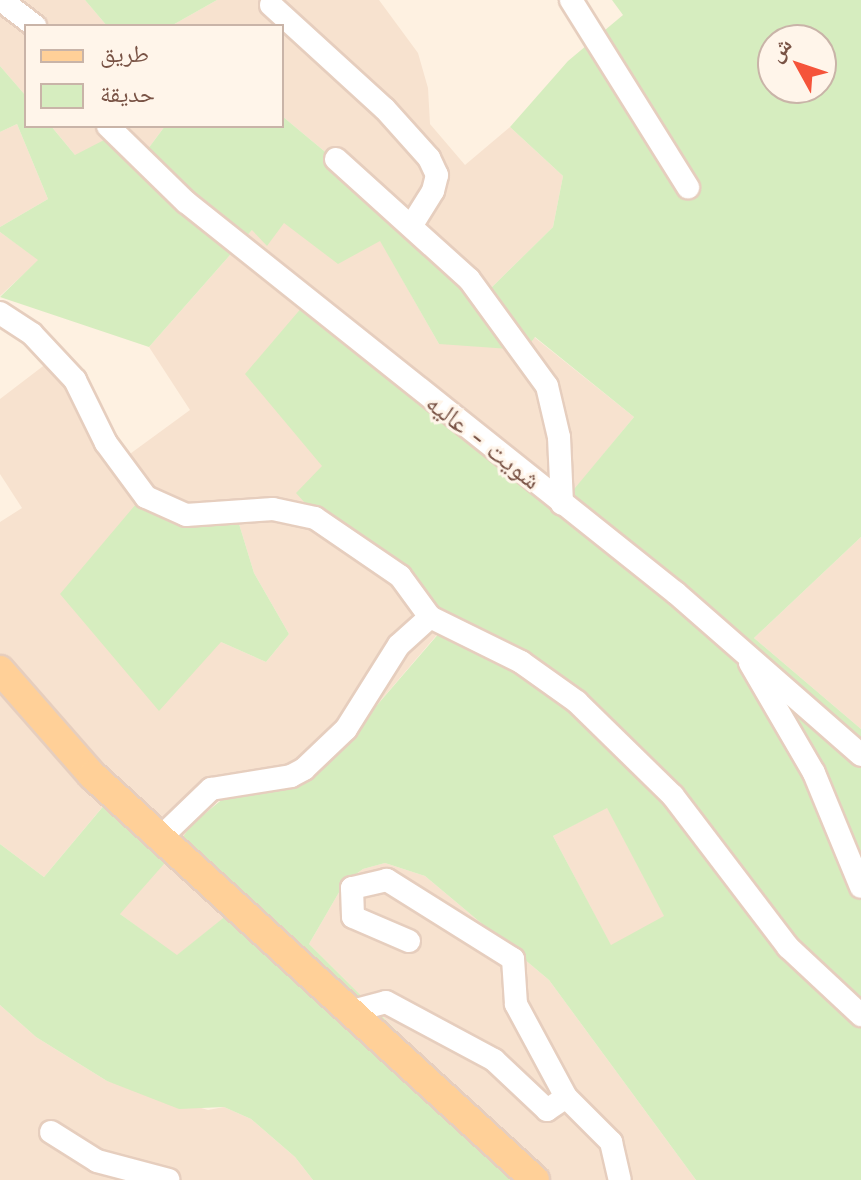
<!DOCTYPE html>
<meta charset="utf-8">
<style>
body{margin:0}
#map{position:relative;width:861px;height:1180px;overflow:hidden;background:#fef1e1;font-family:"Work Sans","Noto Naskh Arabic",sans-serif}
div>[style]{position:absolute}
.residential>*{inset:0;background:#f7e2cf}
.green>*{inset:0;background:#d6edbf}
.roads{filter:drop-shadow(2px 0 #e6cebe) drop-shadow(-2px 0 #e6cebe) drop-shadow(0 2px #e6cebe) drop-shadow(0 -2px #e6cebe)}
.minor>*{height:22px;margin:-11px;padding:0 11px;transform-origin:11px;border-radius:11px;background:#fff}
.major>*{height:28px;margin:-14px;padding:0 14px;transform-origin:14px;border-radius:14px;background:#ffd098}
span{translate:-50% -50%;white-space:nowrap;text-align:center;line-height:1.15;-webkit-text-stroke:6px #fff5ea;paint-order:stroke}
.street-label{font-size:26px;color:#795345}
.legend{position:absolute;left:24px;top:24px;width:260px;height:104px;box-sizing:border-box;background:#fff5ea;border:2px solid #c9b4a8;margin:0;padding:10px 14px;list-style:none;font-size:24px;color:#795345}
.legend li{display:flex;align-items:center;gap:16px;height:40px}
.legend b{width:40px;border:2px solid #c9b4a8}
.north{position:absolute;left:757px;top:24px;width:80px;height:80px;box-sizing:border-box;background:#fff5ea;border:2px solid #c9b4a8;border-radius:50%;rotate:310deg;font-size:22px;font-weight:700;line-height:32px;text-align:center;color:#795345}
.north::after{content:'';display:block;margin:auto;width:28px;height:36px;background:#f5543a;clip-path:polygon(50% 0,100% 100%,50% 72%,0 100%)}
</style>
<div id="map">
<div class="residential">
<div style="clip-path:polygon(0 0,85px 0,107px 26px,26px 26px,26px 96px,0 66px)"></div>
<div style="clip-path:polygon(217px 0,379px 0,418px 53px,428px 88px,430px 124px,465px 165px,510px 127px,563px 176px,553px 227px,490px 289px,282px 116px,282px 26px,171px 26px)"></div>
<div style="clip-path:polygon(17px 124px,48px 199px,0 227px,0 132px)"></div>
<div style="clip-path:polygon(51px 126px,165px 126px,133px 169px,75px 155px)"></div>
<div style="clip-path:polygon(evenodd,284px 222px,380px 240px,439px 344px,534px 337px,634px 417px,570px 495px,322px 466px,322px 522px,453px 616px,340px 748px,212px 804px,191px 825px,183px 838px,248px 899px,177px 956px,120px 914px,105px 804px,44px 877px,0 844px,0 522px,22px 508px,0 474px,0 399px,55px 357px,123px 459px,190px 410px,149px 347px,252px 230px,284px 222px,236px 514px,254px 573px,289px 634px,266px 662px,221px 642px,236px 514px)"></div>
<div style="clip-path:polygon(0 232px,39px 260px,0 296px)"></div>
<div style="clip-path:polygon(861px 537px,861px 729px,754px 638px)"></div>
<div style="clip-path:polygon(607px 807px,665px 917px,611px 946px,553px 836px)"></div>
<div style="clip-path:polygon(385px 863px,425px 876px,549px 980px,696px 1180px,547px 1180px,309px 944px,345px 882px,363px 869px)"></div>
<div style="clip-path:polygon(0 1005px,36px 1037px,107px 1081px,208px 1110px,224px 1107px,251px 1119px,295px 1157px,313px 1180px,0 1180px)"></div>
</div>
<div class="green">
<div style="clip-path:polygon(85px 0,217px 0,171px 26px,107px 26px)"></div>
<div style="clip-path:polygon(evenodd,612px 0,861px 0,861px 537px,754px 638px,861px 729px,861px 1180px,696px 1180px,549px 980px,425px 876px,385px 863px,363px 869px,345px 882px,309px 944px,547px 1180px,313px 1180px,295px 1157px,251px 1119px,224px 1107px,179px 1109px,107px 1081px,36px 1037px,0 1005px,0 844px,44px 877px,106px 803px,171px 856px,120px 914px,177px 955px,247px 899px,183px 837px,191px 825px,225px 797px,340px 748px,453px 617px,322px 522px,296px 493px,322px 466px,245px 374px,309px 299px,570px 494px,634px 417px,535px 337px,525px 350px,439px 344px,380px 241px,338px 264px,284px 223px,267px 246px,252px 230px,149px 347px,0 297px,38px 260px,0 232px,0 227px,48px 199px,17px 124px,0 132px,0 66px,26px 96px,26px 126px,51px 126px,75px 155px,104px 140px,133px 169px,165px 126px,282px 126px,282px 116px,490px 289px,553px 227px,563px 176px,510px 127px,568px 61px,623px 15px,612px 0,773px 40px,821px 40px,821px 88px,773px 88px,773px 40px,612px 0,607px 808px,664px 916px,611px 945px,553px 836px,607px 808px)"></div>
<div style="clip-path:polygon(147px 491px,236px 514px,254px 573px,289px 634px,266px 662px,221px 642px,159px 711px,60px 594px)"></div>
</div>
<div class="roads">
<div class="minor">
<div style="left:1px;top:0;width:43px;rotate:37.4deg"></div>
<div style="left:571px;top:0;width:221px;rotate:58deg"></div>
<div style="left:271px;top:5px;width:154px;rotate:42.4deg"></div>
<div style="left:385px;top:109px;width:66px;rotate:48.1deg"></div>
<div style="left:429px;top:158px;width:19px;rotate:65deg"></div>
<div style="left:437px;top:175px;width:16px;rotate:104deg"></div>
<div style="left:433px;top:191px;width:39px;rotate:122deg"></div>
<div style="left:108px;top:126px;width:109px;rotate:44.3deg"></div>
<div style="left:186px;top:202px;width:627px;rotate:38.59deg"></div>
<div style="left:676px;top:593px;width:246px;rotate:41.2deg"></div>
<div style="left:336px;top:159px;width:179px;rotate:42.1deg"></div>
<div style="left:469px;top:279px;width:132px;rotate:53.9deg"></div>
<div style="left:547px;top:386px;width:52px;rotate:76.8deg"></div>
<div style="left:559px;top:437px;width:67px;rotate:87.4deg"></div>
<div style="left:0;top:313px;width:38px;rotate:33deg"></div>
<div style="left:32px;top:334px;width:63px;rotate:46.9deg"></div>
<div style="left:75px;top:380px;width:70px;rotate:63.8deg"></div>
<div style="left:106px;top:443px;width:67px;rotate:53.5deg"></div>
<div style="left:146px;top:497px;width:44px;rotate:24.2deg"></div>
<div style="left:186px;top:515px;width:87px;rotate:-3.9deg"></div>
<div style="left:273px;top:509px;width:43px;rotate:12.1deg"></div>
<div style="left:315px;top:518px;width:103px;rotate:34.3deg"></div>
<div style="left:400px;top:576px;width:51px;rotate:53.8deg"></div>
<div style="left:750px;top:663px;width:127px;rotate:59.8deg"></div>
<div style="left:814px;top:773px;width:123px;rotate:67.6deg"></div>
<div style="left:160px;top:838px;width:71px;rotate:-43.9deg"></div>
<div style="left:211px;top:789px;width:81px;rotate:-9.2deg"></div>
<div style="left:291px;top:776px;width:15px;rotate:-28deg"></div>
<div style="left:304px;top:769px;width:58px;rotate:-43.6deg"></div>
<div style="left:346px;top:729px;width:99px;rotate:-57.8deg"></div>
<div style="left:399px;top:645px;width:42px;rotate:-42.1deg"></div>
<div style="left:430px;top:617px;width:102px;rotate:26.3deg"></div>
<div style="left:521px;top:662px;width:69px;rotate:35.5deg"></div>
<div style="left:577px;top:702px;width:134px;rotate:44.4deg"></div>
<div style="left:673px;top:796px;width:190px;rotate:52.7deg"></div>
<div style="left:788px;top:947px;width:100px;rotate:43deg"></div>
<div style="left:349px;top:1012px;width:38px;rotate:-15deg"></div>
<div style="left:386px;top:1002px;width:123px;rotate:28.2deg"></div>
<div style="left:494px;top:1060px;width:73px;rotate:43.3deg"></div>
<div style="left:547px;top:1110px;width:23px;rotate:-34deg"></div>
<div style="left:566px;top:1097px;width:106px;rotate:-118.3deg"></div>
<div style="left:516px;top:1004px;width:45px;rotate:-93.8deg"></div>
<div style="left:513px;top:959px;width:149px;rotate:-147.9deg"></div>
<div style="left:387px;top:880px;width:36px;rotate:167deg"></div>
<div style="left:352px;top:888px;width:29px;rotate:88deg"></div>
<div style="left:353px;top:917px;width:61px;rotate:23.2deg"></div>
<div style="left:566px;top:1097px;width:64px;rotate:45deg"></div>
<div style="left:611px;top:1142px;width:39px;rotate:77deg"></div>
<div style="left:51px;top:1132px;width:54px;rotate:32.2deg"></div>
<div style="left:97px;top:1161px;width:74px;rotate:14.8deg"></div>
</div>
<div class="major">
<div style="left:0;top:670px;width:140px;rotate:48.8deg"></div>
<div style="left:92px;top:775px;width:600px;rotate:42.43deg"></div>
</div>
</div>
<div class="street-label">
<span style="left:483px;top:442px;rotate:38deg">شويت - عاليه</span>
</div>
<ul class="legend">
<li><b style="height:10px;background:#ffd098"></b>طريق</li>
<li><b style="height:22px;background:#d6edbf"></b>حديقة</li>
</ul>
<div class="north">ش</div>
</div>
